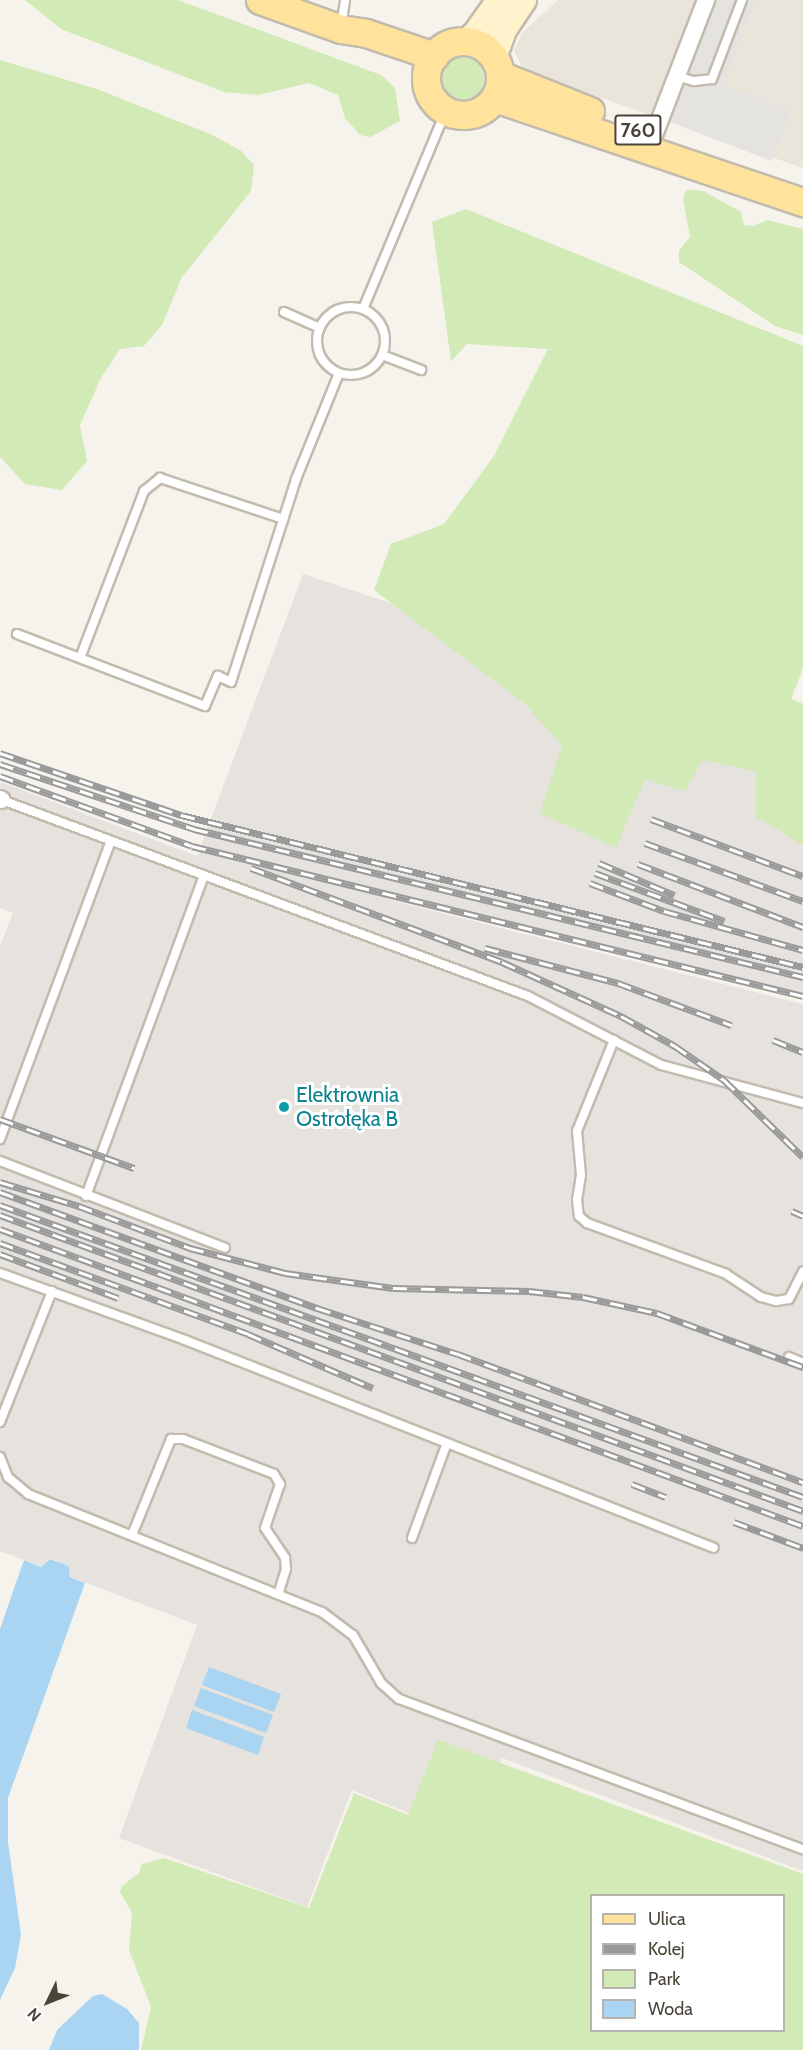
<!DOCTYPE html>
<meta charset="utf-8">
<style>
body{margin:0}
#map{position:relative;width:803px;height:2050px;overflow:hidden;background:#f6f3ec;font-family:Cabin,sans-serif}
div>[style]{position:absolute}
.residential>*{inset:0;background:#eae5da}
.industrial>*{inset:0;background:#e6e2dd}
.green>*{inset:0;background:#d2eab5}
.round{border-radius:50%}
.parking>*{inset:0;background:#e5e3e0}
.water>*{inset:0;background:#a9d4f2}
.roads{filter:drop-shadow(2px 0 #c2bbae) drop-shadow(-2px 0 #c2bbae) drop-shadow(0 2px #c2bbae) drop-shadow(0 -2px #c2bbae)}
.lane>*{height:8px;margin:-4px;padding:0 4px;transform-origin:4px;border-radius:4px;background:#fff}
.lane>.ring{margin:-4px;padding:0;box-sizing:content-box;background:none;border:8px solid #fff;border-radius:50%}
.street>*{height:16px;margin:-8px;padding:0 8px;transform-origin:8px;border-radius:8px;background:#fff}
.secondary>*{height:24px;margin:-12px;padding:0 12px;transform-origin:12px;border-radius:12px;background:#fff3cd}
.primary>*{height:27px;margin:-13.5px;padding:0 13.5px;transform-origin:13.5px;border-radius:13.5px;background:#ffe39c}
.primary>.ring{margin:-13.5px;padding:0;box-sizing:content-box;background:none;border:27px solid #ffe39c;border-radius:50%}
.rail>*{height:7px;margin-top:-3.5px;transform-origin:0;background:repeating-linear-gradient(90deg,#fff 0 14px,#9a9a9a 0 28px);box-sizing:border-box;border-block:2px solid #9a9a9a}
.dots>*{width:16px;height:16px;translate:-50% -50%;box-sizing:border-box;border:3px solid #fff;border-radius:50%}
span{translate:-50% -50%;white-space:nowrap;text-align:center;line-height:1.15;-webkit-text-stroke:6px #fff;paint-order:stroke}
.shield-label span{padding:2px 4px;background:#fff;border:2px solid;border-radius:4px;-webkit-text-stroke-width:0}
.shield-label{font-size:20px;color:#4b4439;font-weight:700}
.culture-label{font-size:21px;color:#0d838f}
.left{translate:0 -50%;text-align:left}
.legend{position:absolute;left:590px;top:1894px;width:195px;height:138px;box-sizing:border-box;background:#fff;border:2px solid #b7b4b0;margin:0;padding:8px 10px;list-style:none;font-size:18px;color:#4b4439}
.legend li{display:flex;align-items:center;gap:12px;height:30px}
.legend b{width:30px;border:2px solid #b7b4b0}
.north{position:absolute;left:18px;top:1972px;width:60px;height:60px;-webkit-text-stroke:4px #fff;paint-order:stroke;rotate:227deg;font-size:16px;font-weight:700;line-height:24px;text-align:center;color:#4b4439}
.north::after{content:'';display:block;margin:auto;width:21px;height:27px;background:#4b4439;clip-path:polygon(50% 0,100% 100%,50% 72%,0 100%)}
</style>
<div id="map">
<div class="residential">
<div style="clip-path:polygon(558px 0,803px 0,803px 168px,524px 71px,514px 50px,523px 32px)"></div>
</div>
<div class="industrial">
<div style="clip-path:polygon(303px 574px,803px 740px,803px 996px,366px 894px,803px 1004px,803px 1871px,502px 1758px,472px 1839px,352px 1790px,307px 1907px,119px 1838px,197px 1625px,71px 1577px,69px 1566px,50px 1558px,41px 1566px,0 1551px,0 946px,13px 913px,0 908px,0 786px,1px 782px,197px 856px)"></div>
</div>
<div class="green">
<div style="clip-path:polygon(25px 0,178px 0,381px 75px,395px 88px,400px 121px,370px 137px,360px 135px,345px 118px,338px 95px,309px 83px,258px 95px,224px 92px,61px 29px)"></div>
<div class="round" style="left:440px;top:57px;width:44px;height:44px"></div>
<div style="clip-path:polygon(0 60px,97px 89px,210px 134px,240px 150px,254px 165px,251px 191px,182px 277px,162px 325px,144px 346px,120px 349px,101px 378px,80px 425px,87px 461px,62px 490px,25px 484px,0 457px)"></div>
<div style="clip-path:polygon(687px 189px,703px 191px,741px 212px,744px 225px,754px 226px,767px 220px,803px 229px,803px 335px,775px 326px,679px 262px,679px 251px,690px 237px,683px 199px)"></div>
<div style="clip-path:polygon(466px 209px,803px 346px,803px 668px,791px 699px,803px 704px,803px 845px,756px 817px,756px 771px,703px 760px,685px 791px,645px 779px,616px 848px,540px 813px,562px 745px,524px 703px,374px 590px,391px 544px,444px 524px,494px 456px,548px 349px,467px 344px,451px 361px,432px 222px)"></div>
<div style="clip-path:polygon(evenodd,438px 1740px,803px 1874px,803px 2050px,141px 2050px,151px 2007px,129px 1950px,132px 1913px,120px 1892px,122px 1886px,139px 1873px,142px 1864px,164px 1858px,309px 1908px,354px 1793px,408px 1815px,438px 1740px,592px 1896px,784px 1896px,784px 2030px,592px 2030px,592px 1896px)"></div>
</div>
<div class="parking">
<div style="clip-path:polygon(717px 0,756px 0,723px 84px,790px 110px,772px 161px,670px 122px)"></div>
<div style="clip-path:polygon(59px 918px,69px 922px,30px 1026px,20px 1022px)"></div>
</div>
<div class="water">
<div style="clip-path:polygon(50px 1559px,69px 1566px,70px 1577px,85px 1583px,8px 1798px,8px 1842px,21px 1935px,15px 1968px,0 2000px,0 1629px,24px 1560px,41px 1567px)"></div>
<div style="clip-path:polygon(209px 1667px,281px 1694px,274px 1712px,202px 1685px)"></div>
<div style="clip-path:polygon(201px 1688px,273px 1715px,266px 1733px,194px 1706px)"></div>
<div style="clip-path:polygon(192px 1710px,264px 1737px,258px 1755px,186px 1728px)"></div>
<div style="clip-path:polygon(102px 1994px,127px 2009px,139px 2023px,139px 2050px,49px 2050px,57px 2030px,93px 1996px)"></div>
</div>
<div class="roads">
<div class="lane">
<div style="left:341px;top:26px;width:26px;rotate:-81deg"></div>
<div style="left:676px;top:76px;width:19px;rotate:16deg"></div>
<div style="left:694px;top:81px;width:18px;rotate:-6deg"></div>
<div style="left:712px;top:79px;width:85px;rotate:-69.2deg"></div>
<div class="ring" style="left:317px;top:307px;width:60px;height:60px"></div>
<div style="left:363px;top:309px;width:215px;rotate:-67.3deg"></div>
<div style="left:284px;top:312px;width:39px;rotate:24deg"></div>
<div style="left:382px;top:355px;width:42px;rotate:21deg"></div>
<div style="left:17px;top:634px;width:201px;rotate:21deg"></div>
<div style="left:205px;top:706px;width:33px;rotate:-67deg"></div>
<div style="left:218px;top:676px;width:14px;rotate:25deg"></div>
<div style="left:231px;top:682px;width:213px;rotate:-72.2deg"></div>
<div style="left:296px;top:479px;width:114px;rotate:-67.9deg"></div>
<div style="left:80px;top:658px;width:179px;rotate:-69deg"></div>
<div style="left:144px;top:491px;width:21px;rotate:-39deg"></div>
<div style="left:160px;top:478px;width:130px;rotate:18.4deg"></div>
<div style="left:2px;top:800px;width:561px;rotate:20.44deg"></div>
<div style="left:528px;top:996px;width:150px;rotate:27.4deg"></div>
<div style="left:661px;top:1065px;width:147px;rotate:15deg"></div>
<div style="left:614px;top:1040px;width:98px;rotate:112.1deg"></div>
<div style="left:577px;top:1131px;width:44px;rotate:84.8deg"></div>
<div style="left:581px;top:1175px;width:25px;rotate:99deg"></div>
<div style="left:577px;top:1200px;width:16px;rotate:83deg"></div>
<div style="left:579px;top:1216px;width:11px;rotate:41deg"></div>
<div style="left:587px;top:1223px;width:148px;rotate:20.1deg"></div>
<div style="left:726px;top:1274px;width:42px;rotate:33.3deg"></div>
<div style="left:761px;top:1297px;width:16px;rotate:15deg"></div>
<div style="left:776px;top:1301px;width:13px;rotate:-9deg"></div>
<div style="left:789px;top:1299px;width:31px;rotate:-63deg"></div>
<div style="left:0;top:1139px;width:318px;rotate:-69.6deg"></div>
<div style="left:0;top:1161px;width:241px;rotate:21.1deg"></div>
<div style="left:86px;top:1196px;width:342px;rotate:-69.8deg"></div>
<div style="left:0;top:1273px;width:197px;rotate:19.9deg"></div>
<div style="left:185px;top:1340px;width:568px;rotate:21.46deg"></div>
<div style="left:789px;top:1357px;width:15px;rotate:23deg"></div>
<div style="left:0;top:1422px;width:141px;rotate:-68.3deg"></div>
<div style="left:0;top:1457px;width:22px;rotate:68deg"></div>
<div style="left:8px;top:1477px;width:26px;rotate:40deg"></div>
<div style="left:28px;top:1494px;width:317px;rotate:21.9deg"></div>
<div style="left:322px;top:1612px;width:39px;rotate:37deg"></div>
<div style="left:353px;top:1635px;width:56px;rotate:59.7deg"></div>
<div style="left:381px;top:1683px;width:24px;rotate:42deg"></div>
<div style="left:399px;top:1699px;width:431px;rotate:20.4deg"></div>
<div style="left:132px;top:1535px;width:104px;rotate:-67.9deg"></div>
<div style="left:171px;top:1439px;width:12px"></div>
<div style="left:183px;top:1439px;width:97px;rotate:21deg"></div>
<div style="left:274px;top:1474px;width:12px;rotate:59deg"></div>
<div style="left:280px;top:1484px;width:46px;rotate:108.8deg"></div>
<div style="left:265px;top:1528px;width:36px;rotate:56deg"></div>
<div style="left:285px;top:1558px;width:11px;rotate:85deg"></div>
<div style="left:286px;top:1569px;width:24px;rotate:107deg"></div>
<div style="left:412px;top:1538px;width:101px;rotate:-69.8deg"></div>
</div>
<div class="street">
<div style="left:654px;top:135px;width:145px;rotate:-68.9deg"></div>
<div style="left:0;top:799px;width:2px;rotate:27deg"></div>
</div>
<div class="secondary">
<div style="left:465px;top:42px;width:13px;rotate:-39deg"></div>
<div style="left:475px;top:34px;width:42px;rotate:-54.8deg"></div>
<div style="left:494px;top:58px;width:30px;rotate:-70deg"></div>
<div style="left:504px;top:30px;width:36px;rotate:-56deg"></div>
</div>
<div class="primary">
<div style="left:260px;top:0;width:86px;rotate:19.7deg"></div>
<div style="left:341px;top:29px;width:25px;rotate:9deg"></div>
<div style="left:366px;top:33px;width:72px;rotate:18.7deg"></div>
<div class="ring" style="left:426px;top:41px;width:47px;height:47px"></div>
<div style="left:500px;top:75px;width:97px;rotate:21.8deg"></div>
<div style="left:495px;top:98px;width:325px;rotate:18.7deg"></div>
</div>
</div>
<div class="rail">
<div style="left:0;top:753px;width:191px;rotate:18.9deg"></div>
<div style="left:181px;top:815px;width:640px;rotate:13.73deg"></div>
<div style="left:0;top:764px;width:205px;rotate:18.5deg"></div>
<div style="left:194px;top:829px;width:627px;rotate:13.66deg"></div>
<div style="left:0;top:776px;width:204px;rotate:20deg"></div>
<div style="left:192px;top:846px;width:629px;rotate:13.79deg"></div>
<div style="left:651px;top:819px;width:162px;rotate:20.6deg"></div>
<div style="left:645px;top:843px;width:168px;rotate:20.2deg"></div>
<div style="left:599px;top:863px;width:82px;rotate:23.1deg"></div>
<div style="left:638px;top:864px;width:177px;rotate:20.9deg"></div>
<div style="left:251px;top:868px;width:268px;rotate:20.5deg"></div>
<div style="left:502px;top:962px;width:131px;rotate:24.4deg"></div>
<div style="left:621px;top:1016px;width:62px;rotate:29.1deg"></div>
<div style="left:675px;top:1046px;width:60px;rotate:34.8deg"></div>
<div style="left:724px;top:1080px;width:110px;rotate:44.3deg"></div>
<div style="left:595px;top:873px;width:138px;rotate:20.4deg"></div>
<div style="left:590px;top:883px;width:79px;rotate:20.7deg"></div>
<div style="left:664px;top:911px;width:144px;rotate:15.7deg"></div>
<div style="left:485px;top:948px;width:138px;rotate:14.7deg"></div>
<div style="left:618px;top:983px;width:121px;rotate:20.4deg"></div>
<div style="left:773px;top:1040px;width:32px;rotate:22deg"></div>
<div style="left:0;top:1119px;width:143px;rotate:20.1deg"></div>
<div style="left:0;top:1182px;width:83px;rotate:16.9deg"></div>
<div style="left:79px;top:1206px;width:119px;rotate:20.7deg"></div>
<div style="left:190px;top:1248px;width:98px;rotate:14.7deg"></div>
<div style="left:285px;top:1273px;width:109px;rotate:7.9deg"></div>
<div style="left:393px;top:1288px;width:136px;rotate:1.3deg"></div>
<div style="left:529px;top:1291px;width:54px;rotate:6.3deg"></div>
<div style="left:583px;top:1297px;width:76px;rotate:12.2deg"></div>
<div style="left:657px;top:1313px;width:156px;rotate:20.3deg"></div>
<div style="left:0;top:1192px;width:338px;rotate:20.1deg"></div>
<div style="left:317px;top:1308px;width:148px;rotate:18.1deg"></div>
<div style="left:458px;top:1354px;width:368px;rotate:20.4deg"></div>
<div style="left:0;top:1205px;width:854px;rotate:19.98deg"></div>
<div style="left:792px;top:1211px;width:12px;rotate:24deg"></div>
<div style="left:0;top:1215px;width:856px;rotate:20.23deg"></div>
<div style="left:0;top:1229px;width:856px;rotate:20.3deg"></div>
<div style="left:0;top:1243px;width:264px;rotate:20.1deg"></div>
<div style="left:248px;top:1334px;width:136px;rotate:23.4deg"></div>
<div style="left:0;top:1254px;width:126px;rotate:20.4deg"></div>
<div style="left:632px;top:1484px;width:36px;rotate:21deg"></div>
<div style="left:734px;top:1522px;width:74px;rotate:20.6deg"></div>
</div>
<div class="dots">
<div style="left:284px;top:1107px;background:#0f9aa8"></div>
</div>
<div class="shield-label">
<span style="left:638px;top:130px">760</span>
</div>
<div class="culture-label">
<span class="left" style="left:296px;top:1107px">Elektrownia<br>Ostrołęka B</span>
</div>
<ul class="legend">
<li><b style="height:8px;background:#ffe39c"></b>Ulica</li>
<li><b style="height:8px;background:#9a9a9a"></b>Kolej</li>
<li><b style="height:16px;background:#d2eab5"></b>Park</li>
<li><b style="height:16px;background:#a9d4f2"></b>Woda</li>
</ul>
<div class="north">N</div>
</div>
